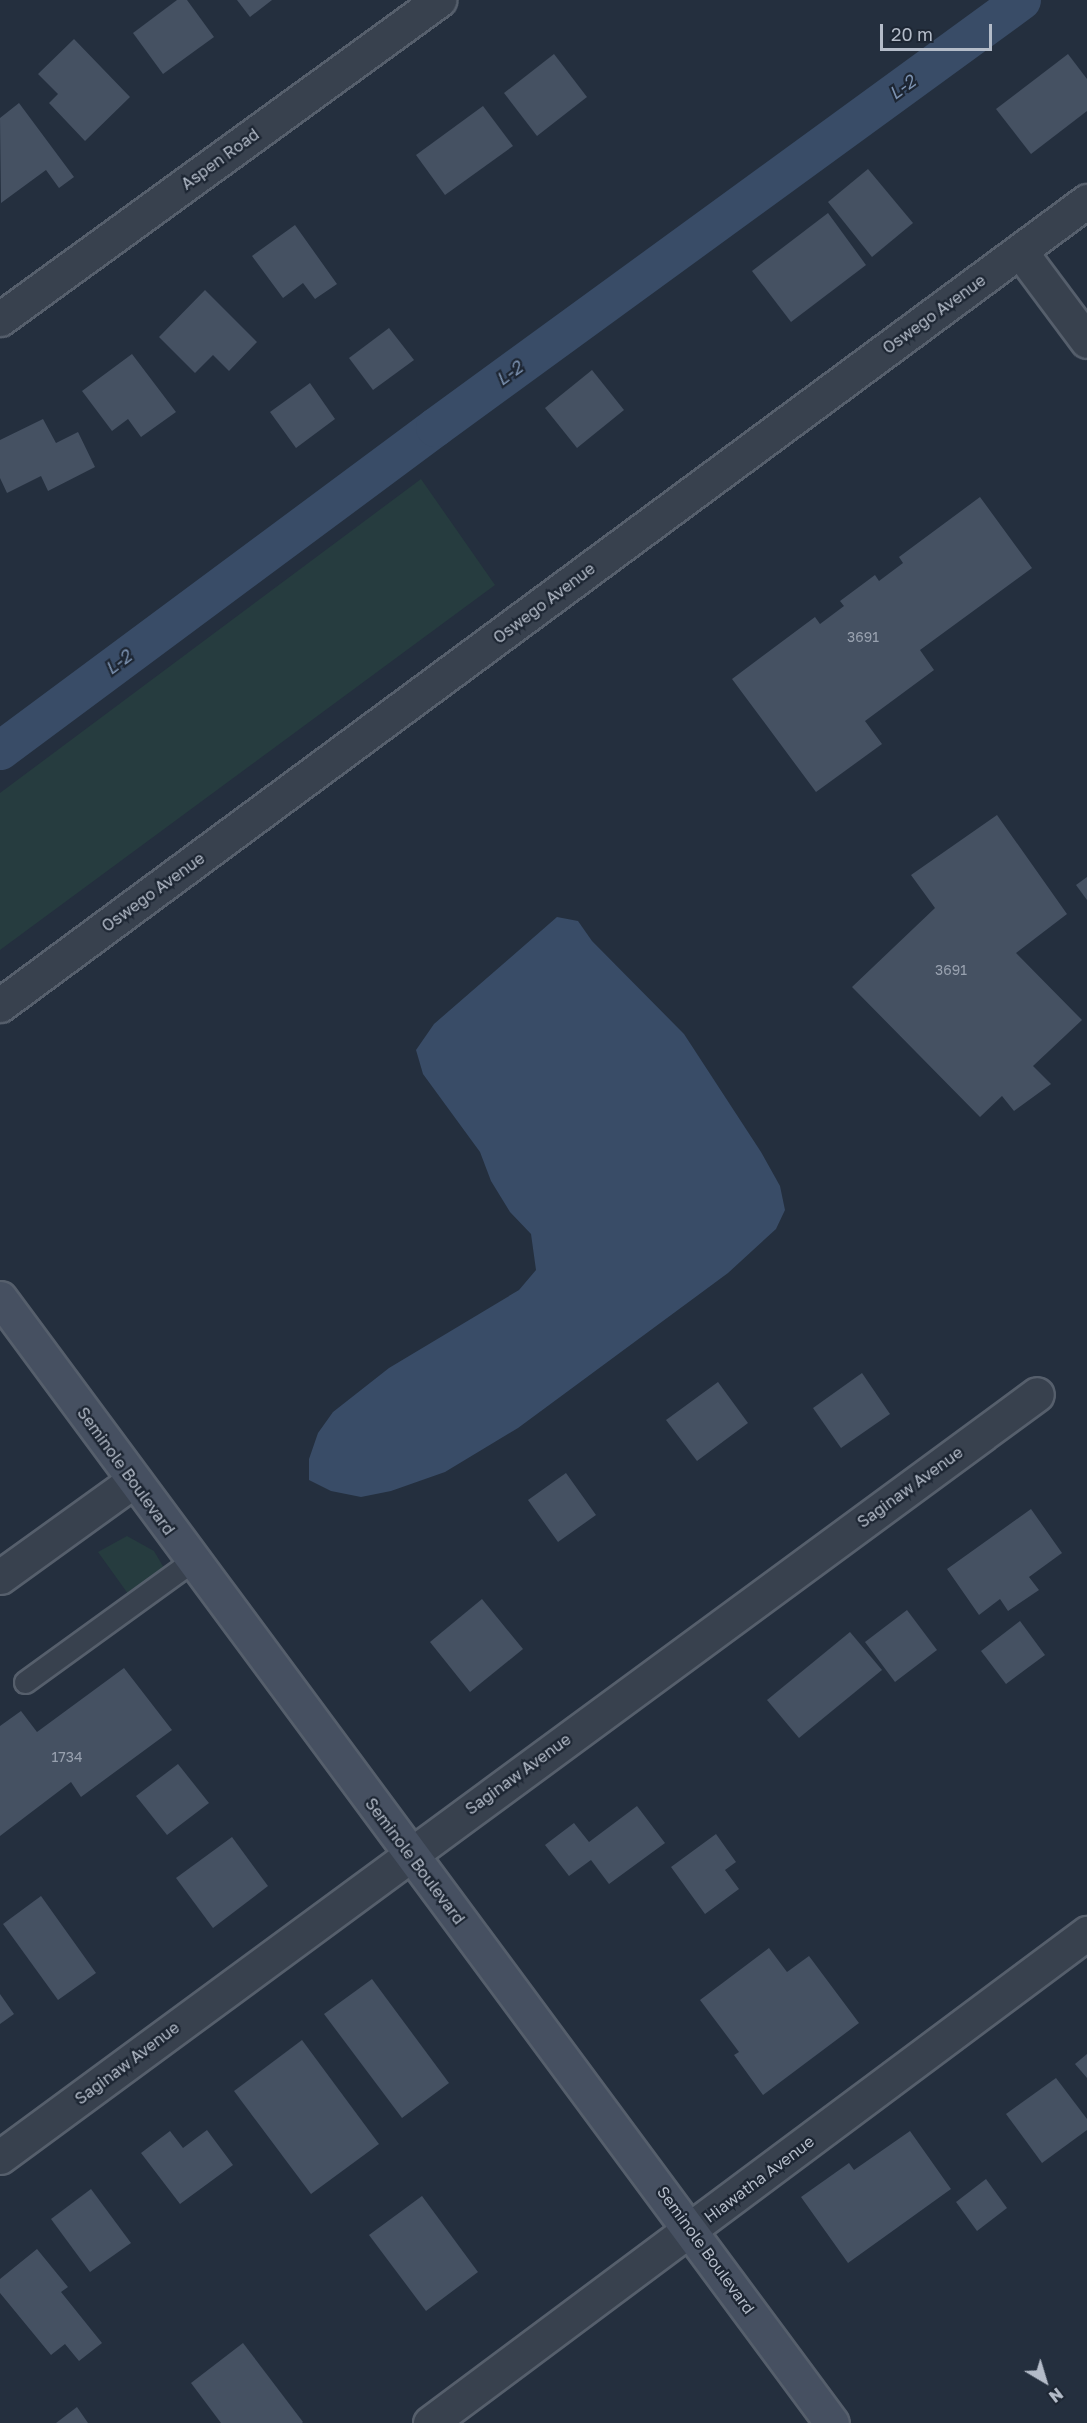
<!DOCTYPE html>
<style>
body{margin:0}
#map{position:relative;width:1087px;height:2423px;overflow:hidden;background:#242f3e;font-family:"Golos Text",sans-serif}
div>[style]{position:absolute}
.green>*{inset:0;background:#263c3f}
.water>*{inset:0;background:#394c67}
.canal>*{height:39px;margin:-19.5px;padding:0 19.5px;transform-origin:19.5px;border-radius:19.5px;background:#394c67}
.building>*{inset:0;background:#455162}
.roads{filter:drop-shadow(2px 0 #565f6c) drop-shadow(-2px 0 #565f6c) drop-shadow(0 2px #565f6c) drop-shadow(0 -2px #565f6c)}
.lane>*{height:21px;margin:-10.5px;padding:0 10.5px;transform-origin:10.5px;border-radius:10.5px;background:#38414e}
.street>*{height:33px;margin:-16.5px;padding:0 16.5px;transform-origin:16.5px;border-radius:16.5px;background:#38414e}
.secondary>*{height:33px;margin:-16.5px;padding:0 16.5px;transform-origin:16.5px;border-radius:16.5px;background:#465061}
span{translate:-50% -50%;white-space:nowrap;text-align:center;line-height:1.15;-webkit-text-stroke:4.5px #1d2633;paint-order:stroke}
.number-label{font-size:14px;color:#98a1af}
.number-label span{-webkit-text-stroke-width:0}
.street-label{font-size:16px;color:#b4bcc9}
.water-label{font-size:18px;color:#7c92b1;font-style:italic}
.north{position:absolute;left:1015px;top:2351px;width:60px;height:60px;-webkit-text-stroke:4px #1d2633;paint-order:stroke;rotate:142deg;font-size:16px;font-weight:700;line-height:24px;text-align:center;color:#b4bcc9}
.north::after{content:'';display:block;margin:auto;width:21px;height:27px;background:#b4bcc9;clip-path:polygon(50% 0,100% 100%,50% 72%,0 100%)}
.scale{position:absolute;left:880px;top:24px;width:112px;height:27px;box-sizing:border-box;border:3px solid #b4bcc9;border-top:0;padding-left:8px;font-size:18px;line-height:21px;white-space:nowrap;color:#b4bcc9;-webkit-text-stroke:4px #1d2633;paint-order:stroke}
</style>
<div id="map">
<div class="green">
<div style="clip-path:polygon(421px 479px,495px 585px,0 950px,0 793px)"></div>
<div style="clip-path:polygon(127px 1536px,154px 1551px,164px 1568px,131px 1598px,98px 1552px)"></div>
</div>
<div class="water">
<div style="clip-path:polygon(557px 917px,578px 921px,592px 941px,684px 1034px,761px 1152px,780px 1186px,785px 1210px,776px 1229px,728px 1273px,518px 1428px,445px 1472px,391px 1491px,361px 1497px,331px 1491px,309px 1480px,309px 1459px,318px 1433px,333px 1412px,389px 1368px,519px 1290px,536px 1270px,531px 1234px,510px 1212px,491px 1181px,480px 1152px,423px 1074px,416px 1050px,434px 1024px)"></div>
</div>
<div class="canal">
<div style="left:0;top:750px;width:542px;rotate:-36.59deg"></div>
<div style="left:435px;top:427px;width:725px;rotate:-36.08deg"></div>
</div>
<div class="building">
<div style="clip-path:polygon(177px 0,187px 0,214px 37px,163px 74px,133px 33px)"></div>
<div style="clip-path:polygon(237px 0,272px 0,250px 17px)"></div>
<div style="clip-path:polygon(74px 39px,130px 97px,85px 141px,49px 103px,58px 94px,38px 74px)"></div>
<div style="clip-path:polygon(554px 54px,587px 97px,537px 136px,504px 93px)"></div>
<div style="clip-path:polygon(1068px 54px,1087px 79px,1087px 111px,1031px 154px,996px 109px)"></div>
<div style="clip-path:polygon(19px 103px,74px 177px,59px 188px,46px 170px,1px 203px,0 118px)"></div>
<div style="clip-path:polygon(483px 106px,513px 146px,445px 195px,416px 155px)"></div>
<div style="clip-path:polygon(868px 169px,913px 223px,872px 257px,828px 202px)"></div>
<div style="clip-path:polygon(828px 213px,866px 265px,791px 322px,752px 271px)"></div>
<div style="clip-path:polygon(295px 225px,337px 284px,315px 299px,303px 283px,283px 298px,252px 256px)"></div>
<div style="clip-path:polygon(205px 290px,257px 342px,229px 371px,213px 355px,195px 373px,159px 337px)"></div>
<div style="clip-path:polygon(389px 328px,414px 360px,373px 390px,349px 358px)"></div>
<div style="clip-path:polygon(132px 354px,176px 412px,141px 437px,128px 419px,112px 431px,82px 391px)"></div>
<div style="clip-path:polygon(592px 370px,624px 410px,577px 448px,545px 408px)"></div>
<div style="clip-path:polygon(310px 383px,335px 419px,296px 448px,270px 412px)"></div>
<div style="clip-path:polygon(43px 419px,56px 443px,78px 432px,95px 467px,48px 491px,41px 476px,7px 493px,0 478px,0 440px)"></div>
<div style="clip-path:polygon(980px 497px,1032px 568px,920px 650px,934px 670px,865px 721px,882px 744px,816px 792px,732px 679px,815px 617px,820px 624px,844px 606px,840px 601px,875px 575px,879px 581px,903px 563px,899px 557px)"></div>
<div style="clip-path:polygon(997px 815px,1067px 914px,1016px 953px,1082px 1020px,1033px 1066px,1051px 1084px,1014px 1111px,1002px 1096px,980px 1117px,852px 987px,935px 908px,911px 875px)"></div>
<div style="clip-path:polygon(1087px 877px,1087px 900px,1076px 885px)"></div>
<div style="clip-path:polygon(862px 1373px,890px 1414px,841px 1448px,813px 1408px)"></div>
<div style="clip-path:polygon(718px 1382px,748px 1423px,697px 1461px,666px 1420px)"></div>
<div style="clip-path:polygon(566px 1473px,596px 1515px,558px 1542px,528px 1500px)"></div>
<div style="clip-path:polygon(1031px 1509px,1062px 1553px,1029px 1577px,1039px 1590px,1008px 1611px,1000px 1599px,979px 1615px,947px 1569px)"></div>
<div style="clip-path:polygon(482px 1599px,523px 1649px,470px 1692px,430px 1642px)"></div>
<div style="clip-path:polygon(907px 1610px,937px 1650px,895px 1682px,865px 1642px)"></div>
<div style="clip-path:polygon(1020px 1621px,1045px 1655px,1006px 1684px,981px 1651px)"></div>
<div style="clip-path:polygon(850px 1632px,882px 1670px,799px 1738px,767px 1700px)"></div>
<div style="clip-path:polygon(124px 1668px,172px 1730px,81px 1797px,71px 1782px,0 1836px,0 1726px,21px 1711px,37px 1732px)"></div>
<div style="clip-path:polygon(178px 1764px,209px 1803px,167px 1835px,136px 1796px)"></div>
<div style="clip-path:polygon(637px 1806px,665px 1843px,609px 1884px,591px 1860px,569px 1876px,545px 1845px,574px 1823px,589px 1842px)"></div>
<div style="clip-path:polygon(716px 1834px,736px 1862px,725px 1870px,739px 1889px,705px 1914px,671px 1867px)"></div>
<div style="clip-path:polygon(232px 1837px,268px 1886px,213px 1928px,176px 1878px)"></div>
<div style="clip-path:polygon(41px 1896px,96px 1973px,58px 2000px,3px 1924px)"></div>
<div style="clip-path:polygon(769px 1948px,787px 1972px,809px 1956px,859px 2023px,763px 2095px,734px 2055px,739px 2052px,700px 2000px)"></div>
<div style="clip-path:polygon(372px 1979px,449px 2083px,402px 2118px,324px 2014px)"></div>
<div style="clip-path:polygon(0 1994px,14px 2014px,0 2024px)"></div>
<div style="clip-path:polygon(302px 2040px,379px 2144px,311px 2194px,234px 2091px)"></div>
<div style="clip-path:polygon(1087px 2054px,1087px 2078px,1075px 2064px)"></div>
<div style="clip-path:polygon(1056px 2078px,1087px 2119px,1087px 2130px,1042px 2163px,1006px 2114px)"></div>
<div style="clip-path:polygon(207px 2130px,233px 2165px,180px 2204px,141px 2153px,170px 2131px,183px 2148px)"></div>
<div style="clip-path:polygon(910px 2131px,951px 2189px,848px 2263px,801px 2197px,849px 2163px,854px 2170px)"></div>
<div style="clip-path:polygon(986px 2179px,1007px 2208px,977px 2231px,956px 2202px)"></div>
<div style="clip-path:polygon(91px 2189px,131px 2243px,90px 2272px,51px 2219px)"></div>
<div style="clip-path:polygon(422px 2196px,478px 2272px,426px 2311px,369px 2235px)"></div>
<div style="clip-path:polygon(37px 2249px,68px 2287px,61px 2292px,102px 2343px,79px 2361px,65px 2344px,51px 2355px,0 2293px,0 2279px)"></div>
<div style="clip-path:polygon(243px 2343px,303px 2422px,302px 2423px,221px 2423px,191px 2383px)"></div>
<div style="clip-path:polygon(77px 2407px,88px 2423px,56px 2423px)"></div>
</div>
<div class="roads">
<div class="lane">
<div style="left:25px;top:1682px;width:206px;rotate:-35.9deg"></div>
</div>
<div class="street">
<div style="left:1020px;top:251px;width:112px;rotate:53.3deg"></div>
<div style="left:0;top:319px;width:543px;rotate:-36deg"></div>
<div style="left:0;top:1005px;width:1352px;rotate:-36.49deg"></div>
<div style="left:0;top:1577px;width:164px;rotate:-35.8deg"></div>
<div style="left:0;top:2157px;width:1287px;rotate:-36.34deg"></div>
<div style="left:430px;top:2423px;width:820px;rotate:-36.72deg"></div>
</div>
<div class="secondary">
<div style="left:0;top:1298px;width:1399px;rotate:53.52deg"></div>
</div>
</div>
<div class="number-label">
<span style="left:863px;top:637px">3691</span>
<span style="left:951px;top:970px">3691</span>
<span style="left:67px;top:1757px">1734</span>
</div>
<div class="street-label">
<span style="left:220px;top:159px;rotate:-36deg">Aspen Road</span>
<span style="left:934px;top:314px;rotate:-36deg">Oswego Avenue</span>
<span style="left:544px;top:603px;rotate:-37deg">Oswego Avenue</span>
<span style="left:153px;top:892px;rotate:-36deg">Oswego Avenue</span>
<span style="left:126px;top:1471px;rotate:54deg">Seminole Boulevard</span>
<span style="left:910px;top:1487px;rotate:-36deg">Saginaw Avenue</span>
<span style="left:518px;top:1774px;rotate:-36deg">Saginaw Avenue</span>
<span style="left:415px;top:1861px;rotate:53deg">Seminole Boulevard</span>
<span style="left:127px;top:2063px;rotate:-37deg">Saginaw Avenue</span>
<span style="left:759px;top:2179px;rotate:-37deg">Hiawatha Avenue</span>
<span style="left:706px;top:2250px;rotate:54deg">Seminole Boulevard</span>
</div>
<div class="water-label">
<span style="left:902px;top:87px;rotate:-36deg">L-2</span>
<span style="left:509px;top:373px;rotate:-36deg">L-2</span>
<span style="left:118px;top:662px;rotate:-37deg">L-2</span>
</div>
<div class="north">N</div>
<div class="scale">20 m</div>
</div>
